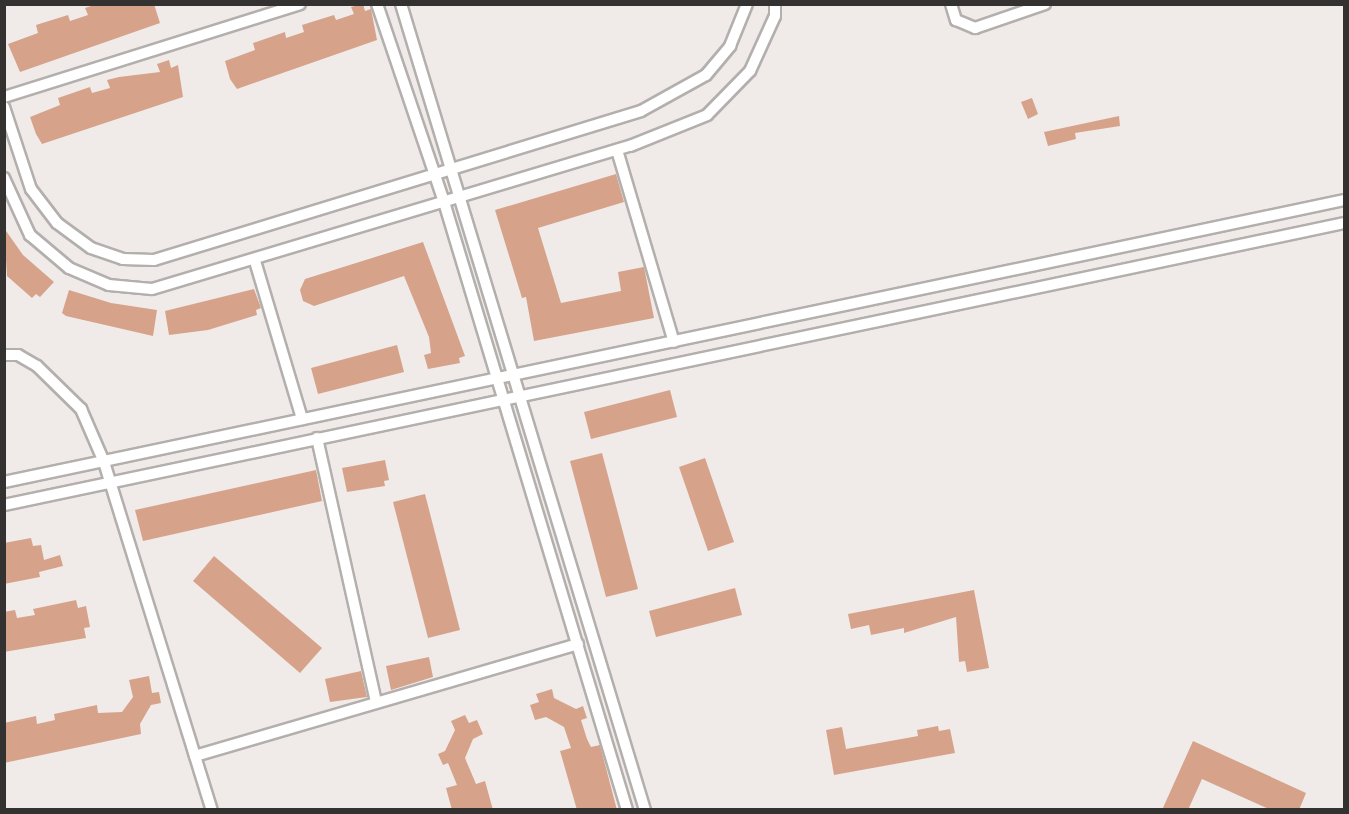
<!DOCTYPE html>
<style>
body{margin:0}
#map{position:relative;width:1349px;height:814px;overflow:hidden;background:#f0ebe9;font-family:"Playfair Display",serif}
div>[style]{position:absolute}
.building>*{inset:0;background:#d6a38a}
.roads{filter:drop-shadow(2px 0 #b3afac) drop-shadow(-2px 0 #b3afac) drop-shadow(0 2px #b3afac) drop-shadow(0 -2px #b3afac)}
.minor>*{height:10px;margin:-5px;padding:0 5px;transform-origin:5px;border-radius:5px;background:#fff}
span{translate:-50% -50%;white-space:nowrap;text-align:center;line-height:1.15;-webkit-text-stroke:5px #fef9f6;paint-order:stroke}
.frame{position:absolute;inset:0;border:6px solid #343231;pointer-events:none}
</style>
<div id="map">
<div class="building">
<div style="clip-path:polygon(97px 4px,154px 4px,160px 23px,20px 72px,8px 44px,38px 33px,36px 25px,68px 15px,70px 21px,88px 15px,85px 8px)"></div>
<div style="clip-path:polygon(363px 4px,365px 11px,371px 9px,377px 40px,237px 89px,230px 79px,225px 61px,255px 50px,253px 43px,285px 32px,286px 38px,304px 32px,302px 25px,334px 15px,336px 20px,354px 14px,351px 7px)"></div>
<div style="clip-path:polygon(169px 60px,171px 68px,178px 65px,183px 97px,42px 144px,36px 134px,30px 117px,60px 105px,58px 98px,90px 87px,92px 93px,110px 88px,107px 80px,119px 77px,160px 72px,157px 64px)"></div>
<div style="clip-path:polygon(1032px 98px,1038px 114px,1028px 119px,1021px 102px)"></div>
<div style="clip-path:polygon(1119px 116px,1120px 126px,1075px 133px,1076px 139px,1048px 146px,1044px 132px)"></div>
<div style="clip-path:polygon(616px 174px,624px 202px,538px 228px,561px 303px,621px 291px,618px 272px,644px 267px,654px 318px,534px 341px,526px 297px,522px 298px,495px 210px)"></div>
<div style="clip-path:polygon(4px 228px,23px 255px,54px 282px,40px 297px,36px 294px,32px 298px,7px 276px)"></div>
<div style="clip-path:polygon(423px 242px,465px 356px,459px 358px,460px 363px,428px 369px,424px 355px,431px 353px,429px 337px,404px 276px,314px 306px,303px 301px,300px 290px,305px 279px)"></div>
<div style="clip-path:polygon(254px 289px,261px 308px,256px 310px,257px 315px,208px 330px,169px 335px,165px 311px)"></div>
<div style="clip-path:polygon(69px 290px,111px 303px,157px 310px,153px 336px,66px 316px,62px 313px)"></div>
<div style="clip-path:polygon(397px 345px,404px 372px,318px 394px,311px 368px)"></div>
<div style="clip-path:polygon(670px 390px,677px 417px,591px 439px,584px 412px)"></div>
<div style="clip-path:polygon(602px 453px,638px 589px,606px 597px,570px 461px)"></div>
<div style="clip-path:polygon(705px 458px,734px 542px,708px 551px,679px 467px)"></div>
<div style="clip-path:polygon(385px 460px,389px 480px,384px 481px,385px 486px,347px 492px,342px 468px)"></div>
<div style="clip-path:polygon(316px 470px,322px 501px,143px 541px,135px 510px)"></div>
<div style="clip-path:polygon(425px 494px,460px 630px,428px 638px,393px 502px)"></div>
<div style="clip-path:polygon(31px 538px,33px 546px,41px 545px,44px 560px,60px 555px,63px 566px,39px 572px,40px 577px,4px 584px,4px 543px)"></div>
<div style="clip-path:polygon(214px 556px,322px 648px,300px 673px,193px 581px)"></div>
<div style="clip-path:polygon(735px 588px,742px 615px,656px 637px,649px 611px)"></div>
<div style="clip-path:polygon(974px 590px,989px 668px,967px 672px,965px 661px,959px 662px,956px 617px,904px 633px,904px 628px,871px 635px,869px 625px,851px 629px,848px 614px)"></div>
<div style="clip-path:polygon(76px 600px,78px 608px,86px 606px,90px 627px,84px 628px,86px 638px,4px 652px,4px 612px,15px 610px,17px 618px,35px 615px,33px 609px)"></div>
<div style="clip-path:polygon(429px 657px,433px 677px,391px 690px,386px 666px)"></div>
<div style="clip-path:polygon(361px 671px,367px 697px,330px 702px,325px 679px)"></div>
<div style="clip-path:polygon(149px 676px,152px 693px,159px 692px,161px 703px,151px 705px,140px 724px,141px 734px,4px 763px,4px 723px,36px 716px,37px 724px,55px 720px,54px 714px,97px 705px,98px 713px,122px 712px,133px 697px,129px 680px)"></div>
<div style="clip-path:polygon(552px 689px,554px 698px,576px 709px,583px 706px,587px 718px,581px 720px,587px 739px,591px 747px,600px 745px,617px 810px,577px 810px,560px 751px,571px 748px,564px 727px,546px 717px,535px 720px,530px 705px,539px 702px,536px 694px)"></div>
<div style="clip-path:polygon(465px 715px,469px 723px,477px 720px,483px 734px,473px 739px,465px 758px,476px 784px,485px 781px,493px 810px,452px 810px,446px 788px,457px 785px,448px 763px,443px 765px,438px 754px,445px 751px,455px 730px,451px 721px)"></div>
<div style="clip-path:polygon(938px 726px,939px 731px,950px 729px,955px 753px,834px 775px,826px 730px,842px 727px,846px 749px,918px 736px,917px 730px)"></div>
<div style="clip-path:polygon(1193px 741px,1306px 793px,1299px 810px,1271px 810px,1202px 779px,1188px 810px,1162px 810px)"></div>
</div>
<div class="roads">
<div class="minor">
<div style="left:377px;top:4px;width:209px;rotate:71.3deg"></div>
<div style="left:444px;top:202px;width:635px;rotate:73.25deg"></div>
<div style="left:401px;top:4px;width:842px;rotate:73.16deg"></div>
<div style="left:951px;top:4px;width:17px;rotate:73deg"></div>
<div style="left:956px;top:20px;width:21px;rotate:23deg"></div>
<div style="left:975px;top:28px;width:74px;rotate:-18.9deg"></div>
<div style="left:4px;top:97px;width:310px;rotate:-17.4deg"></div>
<div style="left:4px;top:107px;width:86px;rotate:71.8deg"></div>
<div style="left:31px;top:189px;width:43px;rotate:52.6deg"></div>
<div style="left:57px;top:223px;width:42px;rotate:36.3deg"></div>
<div style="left:91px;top:248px;width:34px;rotate:19deg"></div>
<div style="left:123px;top:259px;width:31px;rotate:2deg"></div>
<div style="left:154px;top:260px;width:509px;rotate:-17.01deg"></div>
<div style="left:641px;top:111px;width:74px;rotate:-29deg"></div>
<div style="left:706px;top:75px;width:38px;rotate:-50deg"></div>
<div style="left:730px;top:46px;width:45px;rotate:-68deg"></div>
<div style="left:617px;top:150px;width:200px;rotate:73.5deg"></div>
<div style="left:4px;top:178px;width:63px;rotate:65.5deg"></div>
<div style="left:30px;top:235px;width:51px;rotate:40.2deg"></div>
<div style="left:69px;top:268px;width:43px;rotate:23deg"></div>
<div style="left:109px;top:285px;width:43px;rotate:5.3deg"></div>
<div style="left:152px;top:289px;width:499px;rotate:-16.7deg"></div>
<div style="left:630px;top:146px;width:83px;rotate:-21.9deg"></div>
<div style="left:707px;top:115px;width:62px;rotate:-45.7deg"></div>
<div style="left:750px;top:71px;width:60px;rotate:-65.6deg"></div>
<div style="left:775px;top:16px;width:12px;rotate:-90deg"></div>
<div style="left:255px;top:261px;width:165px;rotate:73.4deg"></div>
<div style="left:4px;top:355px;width:14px"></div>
<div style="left:18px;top:355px;width:22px;rotate:30deg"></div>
<div style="left:37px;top:366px;width:62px;rotate:44.3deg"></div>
<div style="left:81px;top:409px;width:58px;rotate:66.5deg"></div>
<div style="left:104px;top:462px;width:364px;rotate:72.8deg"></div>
<div style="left:317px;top:438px;width:271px;rotate:77.4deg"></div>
<div style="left:4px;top:482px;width:1369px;rotate:-11.88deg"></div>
<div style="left:4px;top:505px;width:1369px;rotate:-11.88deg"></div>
<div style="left:195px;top:756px;width:399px;rotate:-16.3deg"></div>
</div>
</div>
<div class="frame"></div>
</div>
